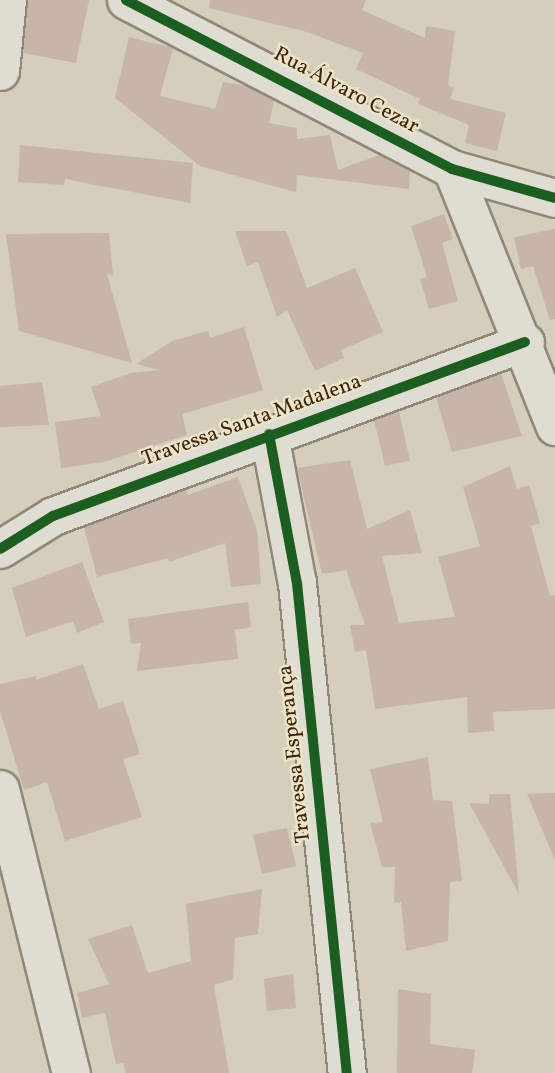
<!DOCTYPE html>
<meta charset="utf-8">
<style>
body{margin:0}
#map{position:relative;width:555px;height:1073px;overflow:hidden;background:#d5ceba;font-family:Vollkorn,serif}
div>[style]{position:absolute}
.building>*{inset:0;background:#c7b5a9}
.roads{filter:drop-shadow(2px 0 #8f8778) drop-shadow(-2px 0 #8f8778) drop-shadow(0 2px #8f8778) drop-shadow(0 -2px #8f8778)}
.minor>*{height:37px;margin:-18.5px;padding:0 18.5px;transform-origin:18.5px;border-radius:18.5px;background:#dfdcd1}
.cycleway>*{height:10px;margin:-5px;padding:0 5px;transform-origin:5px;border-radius:5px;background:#1b5e20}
span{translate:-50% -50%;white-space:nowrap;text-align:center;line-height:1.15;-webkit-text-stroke:5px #ebe3cb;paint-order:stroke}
.street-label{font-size:21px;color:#402406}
</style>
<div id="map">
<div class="building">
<div style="clip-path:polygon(28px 0,89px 0,76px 63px,23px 53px)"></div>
<div style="clip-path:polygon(210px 0,366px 0,362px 10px,425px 38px,426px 26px,455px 31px,448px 85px,454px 88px,450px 99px,506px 113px,497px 151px,465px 143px,469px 125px,418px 104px,420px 99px,356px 69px,363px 53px,307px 32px,209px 8px)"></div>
<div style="clip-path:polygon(129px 37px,173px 48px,160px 96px,215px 109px,223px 82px,247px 86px,274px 100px,269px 123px,297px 128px,297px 139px,330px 135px,338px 170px,379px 155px,410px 171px,409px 189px,297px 175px,296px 192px,200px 166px,115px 98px)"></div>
<div style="clip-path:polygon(20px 145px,193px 163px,190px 203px,65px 179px,64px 185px,18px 182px)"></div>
<div style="clip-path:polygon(444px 214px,453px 239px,442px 243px,458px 301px,429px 309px,420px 279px,427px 277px,411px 226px)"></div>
<div style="clip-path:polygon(555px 229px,555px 319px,550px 320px,533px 266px,521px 269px,514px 237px)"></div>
<div style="clip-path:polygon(235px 231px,286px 231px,307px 288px,355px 268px,383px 332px,341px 350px,344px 358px,315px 371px,287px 310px,277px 317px,258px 262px,247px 266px)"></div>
<div style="clip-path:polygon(109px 233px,113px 275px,107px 274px,132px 363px,19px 331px,6px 234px)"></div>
<div style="clip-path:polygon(244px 327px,263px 390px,182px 414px,187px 435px,104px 462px,61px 468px,55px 422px,101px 416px,91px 387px,131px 373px,159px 370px,136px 364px,172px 341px,208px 331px,210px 338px)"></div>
<div style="clip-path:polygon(501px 373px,522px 436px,452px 452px,436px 397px)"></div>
<div style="clip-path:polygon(42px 382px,49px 425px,0 427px,0 386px)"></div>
<div style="clip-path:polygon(399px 411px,410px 461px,385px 466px,374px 420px)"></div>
<div style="clip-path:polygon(350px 460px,367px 529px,410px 510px,422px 553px,382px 556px,399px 623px,455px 617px,438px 557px,480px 546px,463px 487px,510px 466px,517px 489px,529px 485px,540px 523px,531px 526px,550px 596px,555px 595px,555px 709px,493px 712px,494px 731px,468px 733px,467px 697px,375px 709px,366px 650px,355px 652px,350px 625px,365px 625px,346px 570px,322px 574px,297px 468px)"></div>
<div style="clip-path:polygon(238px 477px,257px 530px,261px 584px,231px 587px,225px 543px,169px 562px,168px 558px,97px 577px,84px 527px,186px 489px,188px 495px)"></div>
<div style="clip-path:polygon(82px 562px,104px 622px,77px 633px,73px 621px,26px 637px,12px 588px)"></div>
<div style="clip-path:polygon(248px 602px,251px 627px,235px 630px,238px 659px,137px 671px,141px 643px,131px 644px,128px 619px)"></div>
<div style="clip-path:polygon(83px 664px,99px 709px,123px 701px,140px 754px,123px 759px,142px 817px,65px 841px,47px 782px,24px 790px,0 711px,0 684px,36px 676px,36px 680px)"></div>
<div style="clip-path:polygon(428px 757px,433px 800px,452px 801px,462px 881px,450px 882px,448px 941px,406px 951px,401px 902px,394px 903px,395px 867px,382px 867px,370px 823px,383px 822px,370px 769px)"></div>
<div style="clip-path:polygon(555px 793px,555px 860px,527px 794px)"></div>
<div style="clip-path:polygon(489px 794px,510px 794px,519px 894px,469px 803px,489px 804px)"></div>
<div style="clip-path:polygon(287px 828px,296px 866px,262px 874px,253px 835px)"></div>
<div style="clip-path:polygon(262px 889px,258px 934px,235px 938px,233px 979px,214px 985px,229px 1073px,126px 1073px,123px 1063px,116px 1064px,105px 1013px,82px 1018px,77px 993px,109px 984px,88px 939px,132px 925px,148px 973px,191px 961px,186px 904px)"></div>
<div style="clip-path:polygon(293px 974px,296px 1008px,267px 1011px,264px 979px)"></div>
<div style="clip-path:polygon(398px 989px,431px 994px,430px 1044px,475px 1050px,472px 1073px,397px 1073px)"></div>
</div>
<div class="roads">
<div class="minor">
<div style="left:126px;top:0;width:367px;rotate:27.4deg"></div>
<div style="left:452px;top:169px;width:107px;rotate:15.7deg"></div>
<div style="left:0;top:71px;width:71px;rotate:-84.4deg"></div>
<div style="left:452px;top:169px;width:277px;rotate:68.2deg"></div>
<div style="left:269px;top:434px;width:152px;rotate:79.4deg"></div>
<div style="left:297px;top:583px;width:493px;rotate:84.2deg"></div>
<div style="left:0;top:549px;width:62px;rotate:-31.9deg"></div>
<div style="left:53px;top:516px;width:503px;rotate:-20.24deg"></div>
<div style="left:0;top:789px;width:293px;rotate:76deg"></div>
</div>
</div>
<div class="cycleway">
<div style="left:126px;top:0;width:367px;rotate:27.4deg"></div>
<div style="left:452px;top:169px;width:107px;rotate:15.7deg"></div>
<div style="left:269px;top:434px;width:152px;rotate:79.4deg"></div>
<div style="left:297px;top:583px;width:493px;rotate:84.2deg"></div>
<div style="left:0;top:549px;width:62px;rotate:-31.9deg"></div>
<div style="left:53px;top:516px;width:503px;rotate:-20.24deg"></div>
</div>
<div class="street-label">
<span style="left:346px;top:91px;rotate:28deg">Rua Álvaro Cezar</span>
<span style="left:252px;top:421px;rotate:-20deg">Travessa Santa Madalena</span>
<span style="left:295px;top:754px;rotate:-96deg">Travessa Esperança</span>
</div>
</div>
